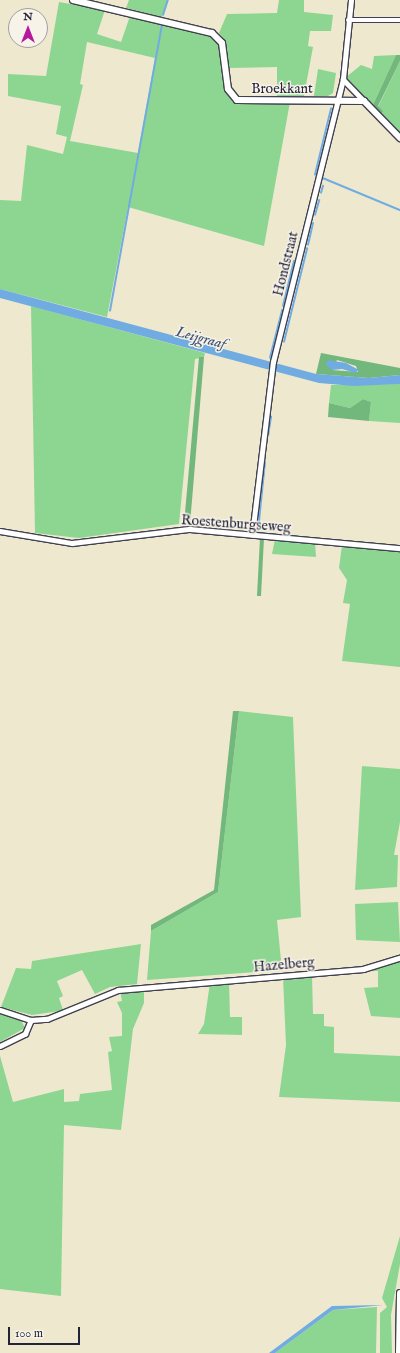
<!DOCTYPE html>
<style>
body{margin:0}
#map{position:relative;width:400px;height:1353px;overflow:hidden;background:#eee8ce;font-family:"IM FELL English",serif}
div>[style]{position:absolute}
.green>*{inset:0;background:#8dd692}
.forest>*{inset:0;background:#72b77c}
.water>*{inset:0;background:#70ace1}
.stream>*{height:1.5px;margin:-0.75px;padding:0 0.75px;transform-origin:0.75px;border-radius:0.75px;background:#70ace1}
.roads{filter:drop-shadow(1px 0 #414051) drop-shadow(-1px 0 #414051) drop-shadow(0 1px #414051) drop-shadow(0 -1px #414051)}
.minor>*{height:4.5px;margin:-2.25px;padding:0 2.25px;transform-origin:2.25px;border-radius:2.25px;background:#fff}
.tertiary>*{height:6px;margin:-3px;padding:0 3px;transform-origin:3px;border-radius:3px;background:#fff}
span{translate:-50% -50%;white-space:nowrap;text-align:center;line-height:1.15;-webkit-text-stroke:3px #f7f3e8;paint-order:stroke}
.street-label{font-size:14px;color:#22223b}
.water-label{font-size:15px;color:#3d5275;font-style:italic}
.north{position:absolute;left:8px;top:8px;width:40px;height:40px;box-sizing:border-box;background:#f7f3e8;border:1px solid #a29fa3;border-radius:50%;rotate:0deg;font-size:11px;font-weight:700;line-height:16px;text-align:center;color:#22223b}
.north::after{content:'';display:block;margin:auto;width:14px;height:18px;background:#b5179e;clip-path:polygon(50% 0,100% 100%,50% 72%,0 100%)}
.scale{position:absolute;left:8px;top:1327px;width:72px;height:18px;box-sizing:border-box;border:2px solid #22223b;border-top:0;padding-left:5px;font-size:12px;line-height:14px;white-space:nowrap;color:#22223b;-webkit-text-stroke:3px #f7f3e8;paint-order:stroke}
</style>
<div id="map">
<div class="green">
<div style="clip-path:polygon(129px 0,168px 0,162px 17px,126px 8px)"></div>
<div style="clip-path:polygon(279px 0,304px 0,304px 12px,333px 15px,331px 31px,310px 31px,308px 46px,313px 47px,304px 96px,277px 96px,277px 67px,228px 68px,225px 40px,219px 33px,227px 14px,277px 13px)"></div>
<div style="clip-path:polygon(evenodd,59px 2px,105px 10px,97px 34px,121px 42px,130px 16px,212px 37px,219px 43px,225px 89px,230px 98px,243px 103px,290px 102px,264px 246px,128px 207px,107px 317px,0 289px,0 200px,21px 201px,27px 145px,63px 154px,67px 137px,56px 134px,61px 106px,8px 96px,8px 74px,46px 76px,59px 2px,87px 42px,155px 58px,138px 153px,70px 141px,83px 85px,80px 84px,87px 42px)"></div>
<div style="clip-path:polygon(396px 55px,372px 107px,345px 78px,361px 65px,372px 69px,374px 56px)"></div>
<div style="clip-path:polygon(400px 61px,400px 134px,380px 115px,378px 107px)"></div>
<div style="clip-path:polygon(318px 69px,336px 73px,333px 93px,328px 96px,314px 96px)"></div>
<div style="clip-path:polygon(31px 306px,205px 353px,204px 357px,195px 359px,179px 524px,79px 538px,35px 533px)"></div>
<div style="clip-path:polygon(400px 384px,400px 423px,369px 421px,371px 402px,363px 399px,350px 408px,329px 403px,331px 385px)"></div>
<div style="clip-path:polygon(275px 539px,315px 542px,316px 557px,272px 554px)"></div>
<div style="clip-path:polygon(342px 545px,400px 550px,400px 667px,342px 661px,350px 604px,343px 603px,347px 580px,339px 568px)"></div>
<div style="clip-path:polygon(239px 711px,293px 717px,301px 917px,277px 920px,282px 970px,147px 980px,151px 931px,218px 892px)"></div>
<div style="clip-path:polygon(362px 766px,400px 769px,400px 822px,394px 855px,398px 855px,397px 887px,355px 890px)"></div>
<div style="clip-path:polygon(398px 902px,400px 942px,356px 940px,355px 904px)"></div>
<div style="clip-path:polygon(141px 944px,137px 984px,110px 987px,95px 994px,82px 970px,57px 981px,63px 996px,59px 998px,63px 1010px,60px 1011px,32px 1015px,1px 1007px,16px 968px,31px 969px,32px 961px)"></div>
<div style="clip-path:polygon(400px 960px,400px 1018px,371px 1016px,364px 988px,378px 987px,378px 971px,367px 971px)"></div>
<div style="clip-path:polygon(312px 975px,313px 1014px,324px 1014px,324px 1026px,334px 1027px,334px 1053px,400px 1056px,400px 1102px,279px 1097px,286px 1045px,283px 977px)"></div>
<div style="clip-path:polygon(229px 982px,230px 1017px,242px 1017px,242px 1035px,198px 1034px,204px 1024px,210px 983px)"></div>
<div style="clip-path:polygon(144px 988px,144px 1003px,133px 1029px,121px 1130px,64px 1125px,61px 1296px,0 1289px,0 1056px,13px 1102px,64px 1089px,64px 1102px,79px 1101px,80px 1094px,112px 1090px,108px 1052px,112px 1051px,109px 1037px,122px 1036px,122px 1013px,117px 1002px,122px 1001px,120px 991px)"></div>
<div style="clip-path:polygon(0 1013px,21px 1020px,25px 1028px,0 1042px)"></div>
<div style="clip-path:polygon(400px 1236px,400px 1264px,391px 1315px,392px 1353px,380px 1353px,380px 1313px,387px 1307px,382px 1298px)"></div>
<div style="clip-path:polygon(377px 1307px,376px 1353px,275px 1353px,333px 1310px)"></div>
</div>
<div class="forest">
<div style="clip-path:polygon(396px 55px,400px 55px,400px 61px,378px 106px,383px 111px,380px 115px,372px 107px)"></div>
<div style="clip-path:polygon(evenodd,321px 353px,400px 368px,400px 375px,369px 378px,316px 374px,321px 353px,337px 360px,356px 366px,358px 372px,332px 370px,337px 360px)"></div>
<div style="clip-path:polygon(199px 357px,204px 357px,190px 524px,184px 524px)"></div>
<div style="clip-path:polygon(363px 399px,371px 402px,369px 421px,328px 417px,329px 403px,350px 408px)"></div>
<div style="clip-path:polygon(260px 538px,264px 538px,261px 596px,257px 596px)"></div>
<div style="clip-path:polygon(233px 711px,239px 711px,218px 892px,151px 931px,151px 925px,214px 890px)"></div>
</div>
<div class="water">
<div style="clip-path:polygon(0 289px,316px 374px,369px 378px,400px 375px,400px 384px,354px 386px,319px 383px,0 298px)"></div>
<div style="clip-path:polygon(328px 360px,346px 363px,359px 370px,355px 373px,342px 369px,332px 370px,326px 365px)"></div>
<div style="clip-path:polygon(383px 1305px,333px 1310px,275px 1353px,269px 1353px,332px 1306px)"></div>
</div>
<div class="stream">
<div style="left:163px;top:15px;width:16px;rotate:-72deg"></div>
<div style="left:315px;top:175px;width:68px;rotate:-76.4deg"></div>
<div style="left:323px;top:178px;width:83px;rotate:22.6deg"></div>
<div style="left:321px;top:193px;width:7px;rotate:-74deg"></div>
<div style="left:315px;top:215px;width:15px;rotate:-74deg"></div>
<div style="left:308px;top:245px;width:22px;rotate:-77deg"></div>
<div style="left:283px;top:306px;width:46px;rotate:-76.3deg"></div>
<div style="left:110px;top:311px;width:290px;rotate:-79.7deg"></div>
<div style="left:284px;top:342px;width:96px;rotate:-76.1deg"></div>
<div style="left:270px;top:358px;width:49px;rotate:-75.7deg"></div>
<div style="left:271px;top:404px;width:25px;rotate:-83deg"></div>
<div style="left:268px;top:436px;width:19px;rotate:-81deg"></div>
<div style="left:258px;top:531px;width:69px;rotate:-84.2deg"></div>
</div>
<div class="roads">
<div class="minor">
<div style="left:348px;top:20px;width:52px"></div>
<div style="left:343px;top:79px;width:30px;rotate:46deg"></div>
<div style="left:0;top:531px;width:73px;rotate:9.5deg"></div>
<div style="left:72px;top:543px;width:119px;rotate:-6.8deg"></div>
<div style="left:190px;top:529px;width:211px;rotate:5.2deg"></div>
<div style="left:252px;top:535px;width:174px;rotate:-83.1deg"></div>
<div style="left:273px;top:362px;width:292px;rotate:-76.1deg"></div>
<div style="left:343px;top:79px;width:79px;rotate:-84.2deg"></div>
<div style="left:0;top:1010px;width:33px;rotate:18deg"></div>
<div style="left:31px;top:1020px;width:16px;rotate:-4deg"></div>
<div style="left:47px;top:1019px;width:77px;rotate:-22.2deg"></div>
<div style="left:118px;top:990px;width:246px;rotate:-4.9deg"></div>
<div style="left:363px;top:969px;width:39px;rotate:-17deg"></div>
<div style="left:0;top:1046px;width:28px;rotate:-26deg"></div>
<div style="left:25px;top:1034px;width:15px;rotate:-67deg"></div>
</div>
<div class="tertiary">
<div style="left:73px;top:0;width:143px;rotate:13.4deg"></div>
<div style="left:212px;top:33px;width:14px;rotate:45deg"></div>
<div style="left:222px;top:43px;width:46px;rotate:82.6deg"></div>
<div style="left:228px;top:89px;width:14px;rotate:51deg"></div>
<div style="left:237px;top:100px;width:127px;rotate:0.5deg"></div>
<div style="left:364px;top:101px;width:52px;rotate:45.8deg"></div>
<div style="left:399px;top:1353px;width:60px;rotate:-89deg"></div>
</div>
</div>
<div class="street-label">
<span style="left:282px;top:89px">Broekkant</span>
<span style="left:286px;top:264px;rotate:-76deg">Hondstraat</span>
<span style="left:236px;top:524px;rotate:4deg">Roestenburgseweg</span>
<span style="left:284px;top:965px;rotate:-5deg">Hazelberg</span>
</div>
<div class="water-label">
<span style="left:201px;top:338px;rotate:15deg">Leijgraaf</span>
</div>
<div class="north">N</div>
<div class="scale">100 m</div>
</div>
